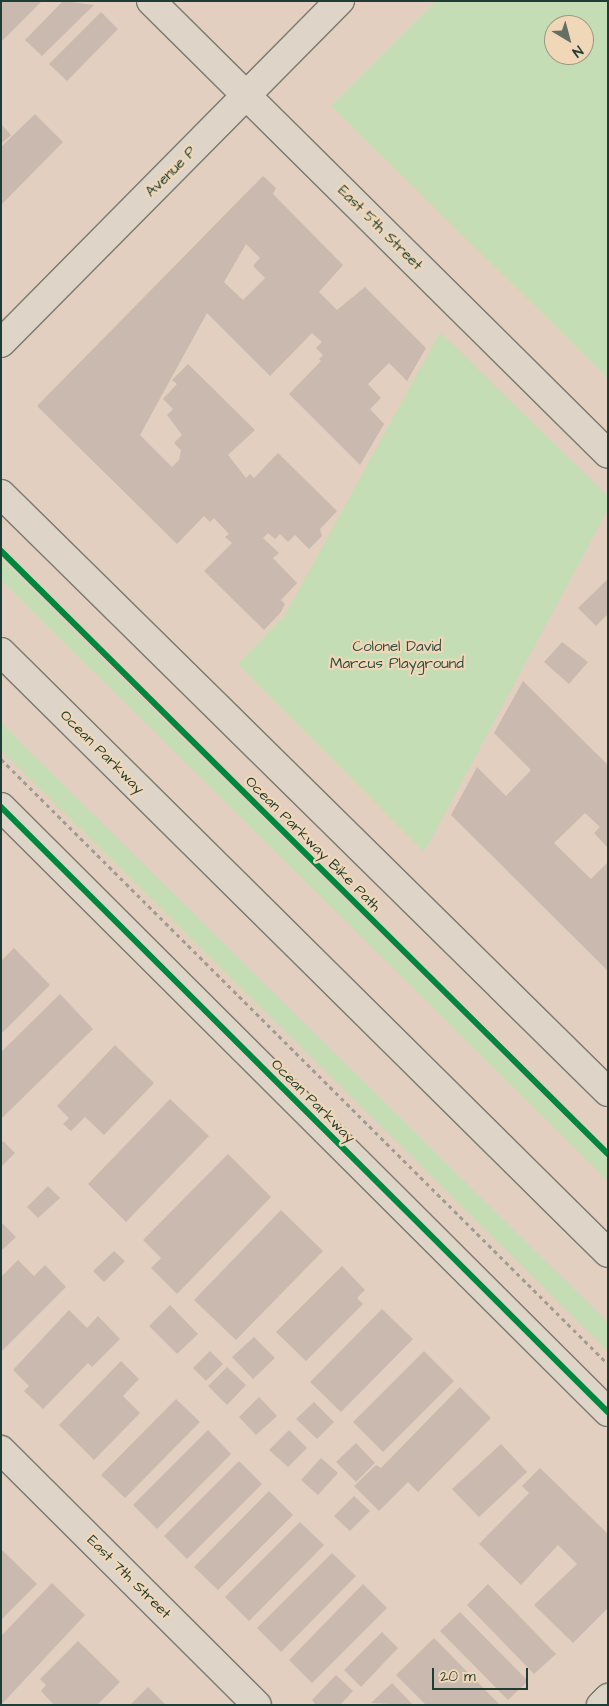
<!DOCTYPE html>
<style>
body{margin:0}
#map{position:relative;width:609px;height:1706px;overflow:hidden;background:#e2cfbf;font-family:"Architects Daughter",sans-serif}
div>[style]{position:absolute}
.green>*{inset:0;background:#c5ddb5}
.building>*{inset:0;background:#cab9ae}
.path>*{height:3px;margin-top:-1.5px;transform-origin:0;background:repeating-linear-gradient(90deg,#a09c93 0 4px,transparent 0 8px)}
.roads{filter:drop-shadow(1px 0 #7c7970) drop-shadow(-1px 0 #7c7970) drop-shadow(0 1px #7c7970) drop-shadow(0 -1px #7c7970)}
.street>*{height:28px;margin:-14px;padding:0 14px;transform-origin:14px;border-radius:14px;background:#ded4c8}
.primary>*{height:28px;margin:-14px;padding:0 14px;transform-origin:14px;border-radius:14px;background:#ded4c8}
.cycleway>*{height:6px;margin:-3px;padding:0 3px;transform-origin:3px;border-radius:3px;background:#00873e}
span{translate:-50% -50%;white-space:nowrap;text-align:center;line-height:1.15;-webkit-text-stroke:4.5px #f0d7b7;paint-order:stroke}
.street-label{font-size:15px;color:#1f3d34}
.park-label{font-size:15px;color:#2d4e40}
.frame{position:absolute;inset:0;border:2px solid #1f3d34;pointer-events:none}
.north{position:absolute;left:544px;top:15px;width:50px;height:50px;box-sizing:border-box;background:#f0d7b7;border:1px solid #9c9983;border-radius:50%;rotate:143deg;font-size:14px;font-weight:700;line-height:20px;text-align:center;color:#1f3d34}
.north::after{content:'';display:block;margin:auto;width:18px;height:22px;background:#637065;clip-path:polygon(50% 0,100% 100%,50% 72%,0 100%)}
.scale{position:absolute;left:432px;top:1668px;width:96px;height:22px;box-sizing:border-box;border:2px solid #1f3d34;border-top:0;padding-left:6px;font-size:15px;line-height:18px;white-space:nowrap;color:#1f3d34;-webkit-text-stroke:4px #f0d7b7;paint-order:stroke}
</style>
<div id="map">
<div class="green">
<div style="clip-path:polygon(evenodd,436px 1px,608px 1px,608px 378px,331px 106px,436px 1px,554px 25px,584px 25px,584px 55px,554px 55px,554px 25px)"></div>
<div style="clip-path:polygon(440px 332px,608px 496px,608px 509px,424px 852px,238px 664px,285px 615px)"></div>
<div style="clip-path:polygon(1px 559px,608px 1160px,608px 1181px,1px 580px)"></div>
<div style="clip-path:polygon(1px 723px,608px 1323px,608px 1351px,1px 750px)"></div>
</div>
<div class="building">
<div style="clip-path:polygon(1px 1px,42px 1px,1px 42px)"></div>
<div style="clip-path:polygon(63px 1px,94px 5px,42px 56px,25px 40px)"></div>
<div style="clip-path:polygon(101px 12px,118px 29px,67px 81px,49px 64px)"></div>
<div style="clip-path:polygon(35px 114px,63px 142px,1px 205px,1px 147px)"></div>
<div style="clip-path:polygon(1px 124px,11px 135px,1px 144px)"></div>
<div style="clip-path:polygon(evenodd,263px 176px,276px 188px,273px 194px,343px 265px,319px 292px,337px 310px,365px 287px,426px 348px,407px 381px,389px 363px,368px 384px,381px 398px,370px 409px,384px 424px,360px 465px,289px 394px,321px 361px,319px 359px,323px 355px,316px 348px,322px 342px,312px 333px,270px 376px,207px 313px,140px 435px,172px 467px,179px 460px,181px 450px,174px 443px,182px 435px,167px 415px,173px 409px,163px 399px,177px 384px,172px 380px,188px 364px,255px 430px,228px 455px,246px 478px,250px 474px,254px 478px,278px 453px,337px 511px,320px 529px,322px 536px,309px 549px,295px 535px,288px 542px,280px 534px,275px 539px,268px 533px,263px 538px,279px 553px,273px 558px,297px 583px,281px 600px,285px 604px,281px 612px,264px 630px,204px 571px,232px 543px,225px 537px,229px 534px,214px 518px,210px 522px,204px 516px,177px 544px,37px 406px,263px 176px,246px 244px,260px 258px,253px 266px,265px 278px,243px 300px,224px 282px,246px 244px)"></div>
<div style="clip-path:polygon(608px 579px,608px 614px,596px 626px,578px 608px)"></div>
<div style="clip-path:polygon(562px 642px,588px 662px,569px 684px,544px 662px)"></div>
<div style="clip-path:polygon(523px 681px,608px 765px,608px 848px,594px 833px,600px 827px,585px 813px,554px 843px,591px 879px,608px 862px,608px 971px,451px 815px,477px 767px,506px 796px,531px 770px,494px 733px)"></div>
<div style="clip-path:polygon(14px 948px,50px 985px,1px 1034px,1px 961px)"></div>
<div style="clip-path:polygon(60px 994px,93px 1029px,1px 1119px,1px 1052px)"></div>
<div style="clip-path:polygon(115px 1045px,154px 1083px,104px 1135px,85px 1117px,71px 1131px,63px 1124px,69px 1118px,57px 1106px)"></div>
<div style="clip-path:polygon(170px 1099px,209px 1136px,126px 1222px,88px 1184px)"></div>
<div style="clip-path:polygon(3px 1141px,15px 1153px,1px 1167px,1px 1143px)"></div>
<div style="clip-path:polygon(228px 1154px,271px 1197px,177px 1294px,151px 1268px,161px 1258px,143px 1240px)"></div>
<div style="clip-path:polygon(48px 1186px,60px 1198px,38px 1218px,27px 1207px)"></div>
<div style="clip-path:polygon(281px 1210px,323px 1251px,236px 1340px,194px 1300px)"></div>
<div style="clip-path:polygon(1px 1222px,16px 1237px,1px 1251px)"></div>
<div style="clip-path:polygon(114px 1251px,125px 1261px,104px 1282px,93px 1271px)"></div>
<div style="clip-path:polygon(18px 1260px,34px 1276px,45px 1265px,66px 1287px,1px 1352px,1px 1277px)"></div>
<div style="clip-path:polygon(342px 1266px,365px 1290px,357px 1298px,363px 1304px,306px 1361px,276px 1332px)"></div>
<div style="clip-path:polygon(170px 1305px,198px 1334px,177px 1354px,149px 1326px)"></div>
<div style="clip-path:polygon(382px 1309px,413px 1339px,341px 1412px,310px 1382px)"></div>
<div style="clip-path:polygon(69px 1310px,87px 1328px,98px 1316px,120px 1339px,92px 1367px,88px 1363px,43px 1409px,24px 1391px,29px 1386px,13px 1370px)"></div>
<div style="clip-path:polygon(254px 1337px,275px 1358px,253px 1379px,232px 1357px)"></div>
<div style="clip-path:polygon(210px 1351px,223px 1364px,206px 1381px,193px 1368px)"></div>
<div style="clip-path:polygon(424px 1351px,454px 1381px,383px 1452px,353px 1422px)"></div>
<div style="clip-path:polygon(121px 1361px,139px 1379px,123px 1396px,140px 1413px,94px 1460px,59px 1425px)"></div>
<div style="clip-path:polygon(227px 1367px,246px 1385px,227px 1405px,208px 1386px)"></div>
<div style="clip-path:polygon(460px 1387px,491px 1418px,418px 1492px,408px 1482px,379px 1511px,354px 1486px,376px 1465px,381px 1468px)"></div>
<div style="clip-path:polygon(259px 1397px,277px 1416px,256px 1435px,239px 1417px)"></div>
<div style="clip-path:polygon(176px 1399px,200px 1422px,125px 1498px,101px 1475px)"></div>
<div style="clip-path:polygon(314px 1402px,334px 1422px,317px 1439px,296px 1419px)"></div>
<div style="clip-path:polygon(208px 1430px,231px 1454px,157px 1529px,133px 1505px)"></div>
<div style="clip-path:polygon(289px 1430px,307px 1448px,288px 1467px,269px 1450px)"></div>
<div style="clip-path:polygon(356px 1443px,375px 1463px,356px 1482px,336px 1462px)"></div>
<div style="clip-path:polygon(501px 1444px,527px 1472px,479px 1517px,452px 1489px)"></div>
<div style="clip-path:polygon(321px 1458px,338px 1473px,318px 1495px,301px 1480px)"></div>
<div style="clip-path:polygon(239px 1461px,262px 1484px,187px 1559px,164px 1536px)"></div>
<div style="clip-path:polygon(540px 1468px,608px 1534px,608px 1608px,573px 1643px,534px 1605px,577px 1564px,558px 1545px,521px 1585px,479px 1544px,529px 1493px,522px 1486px)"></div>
<div style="clip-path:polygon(269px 1491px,293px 1515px,218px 1590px,194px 1567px)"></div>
<div style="clip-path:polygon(354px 1496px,370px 1511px,350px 1531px,334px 1516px)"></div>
<div style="clip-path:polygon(300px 1522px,324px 1545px,249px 1621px,225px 1597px)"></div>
<div style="clip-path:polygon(1px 1549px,37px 1584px,1px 1620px)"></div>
<div style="clip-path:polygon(332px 1553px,356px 1576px,281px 1652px,257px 1628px)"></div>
<div style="clip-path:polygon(52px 1583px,85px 1615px,1px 1705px,1px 1636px)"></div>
<div style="clip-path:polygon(363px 1584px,387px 1608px,312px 1683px,289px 1660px)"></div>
<div style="clip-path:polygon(488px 1584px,556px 1654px,534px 1674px,467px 1605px)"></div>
<div style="clip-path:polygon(460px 1612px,528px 1681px,508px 1700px,440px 1631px)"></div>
<div style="clip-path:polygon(382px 1632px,398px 1648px,361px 1687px,344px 1670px)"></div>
<div style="clip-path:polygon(434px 1638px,500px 1705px,426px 1705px,396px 1675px)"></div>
<div style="clip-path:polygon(78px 1641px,120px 1682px,97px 1705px,54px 1705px,41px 1691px,46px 1685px,40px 1679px)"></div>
<div style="clip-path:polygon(336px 1675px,353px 1691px,340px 1705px,316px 1705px,312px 1700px)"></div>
<div style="clip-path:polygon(392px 1683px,413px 1705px,371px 1703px)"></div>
<div style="clip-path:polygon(148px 1687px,166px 1705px,130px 1705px)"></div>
</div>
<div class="path">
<div style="left:1px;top:759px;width:857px;rotate:44.91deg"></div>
</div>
<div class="roads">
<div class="street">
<div style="left:151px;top:1px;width:643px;rotate:44.75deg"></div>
<div style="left:1px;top:494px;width:852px;rotate:44.57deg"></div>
<div style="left:1px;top:807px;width:857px;rotate:44.91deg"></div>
<div style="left:1px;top:1450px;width:361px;rotate:44.9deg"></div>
<div style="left:601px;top:1705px;width:10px;rotate:-45deg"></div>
</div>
<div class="primary">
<div style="left:1px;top:343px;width:482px;rotate:-45.3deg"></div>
<div style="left:1px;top:652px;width:854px;rotate:44.72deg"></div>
</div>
</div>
<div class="cycleway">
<div style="left:1px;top:551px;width:856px;rotate:44.81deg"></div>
<div style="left:1px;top:807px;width:857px;rotate:44.91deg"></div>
</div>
<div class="street-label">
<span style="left:171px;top:172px;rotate:-45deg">Avenue P</span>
<span style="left:380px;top:228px;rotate:45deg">East 5th Street</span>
<span style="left:102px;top:752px;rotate:45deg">Ocean Parkway</span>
<span style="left:313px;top:844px;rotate:45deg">Ocean Parkway Bike Path</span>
<span style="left:313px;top:1101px;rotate:45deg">Ocean Parkway</span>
<span style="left:129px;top:1577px;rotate:45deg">East 7th Street</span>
</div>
<div class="park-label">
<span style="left:397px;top:655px">Colonel David<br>Marcus Playground</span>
</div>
<div class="frame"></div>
<div class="north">N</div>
<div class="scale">20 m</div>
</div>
